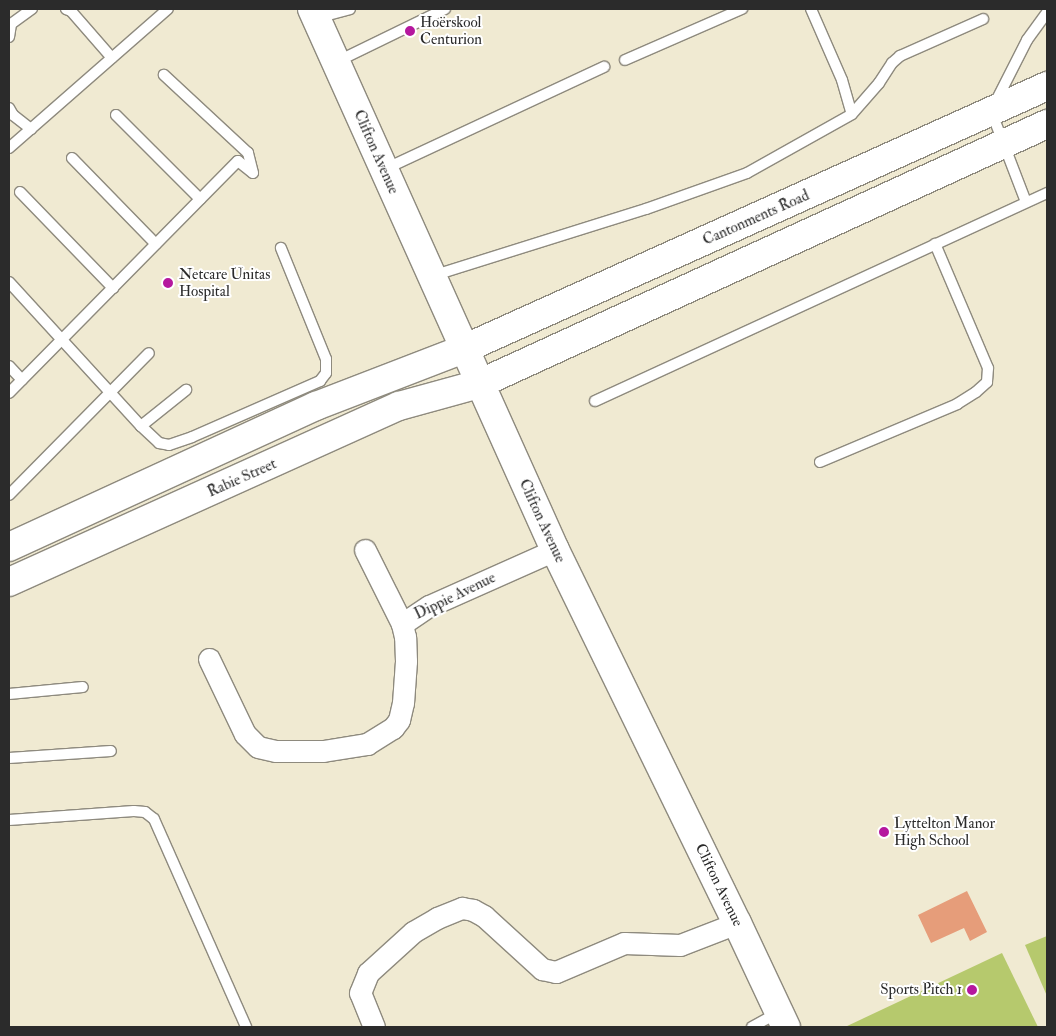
<!DOCTYPE html>
<meta charset="utf-8">
<style>
body{margin:0}
#map{position:relative;width:1056px;height:1036px;overflow:hidden;background:#f0ead2;font-family:"IM FELL Double Pica",serif}
div>[style]{position:absolute}
.green>*{inset:0;background:#b6c96d}
.building>*{inset:0;background:#e69d7a}
.roads{filter:drop-shadow(1px 0 #8e8a7e) drop-shadow(-1px 0 #8e8a7e) drop-shadow(0 1px #8e8a7e) drop-shadow(0 -1px #8e8a7e)}
.lane>*{height:10px;margin:-5px;padding:0 5px;transform-origin:5px;border-radius:5px;background:#fff}
.street>*{height:21px;margin:-10.5px;padding:0 10.5px;transform-origin:10.5px;border-radius:10.5px;background:#fff}
.secondary>*{height:28px;margin:-14px;padding:0 14px;transform-origin:14px;border-radius:14px;background:#fff}
.dots>*{width:14px;height:14px;translate:-50% -50%;box-sizing:border-box;border:2px solid #fff;border-radius:50%}
span{translate:-50% -50%;white-space:nowrap;text-align:center;line-height:1.15;-webkit-text-stroke:4px #fff;paint-order:stroke}
.poi-label{font-size:15px;color:#2b2b2b}
.left{translate:0 -50%;text-align:left}
.right{translate:-100% -50%;text-align:right}
.street-label{font-size:15px;color:#2b2b2b}
.frame{position:absolute;inset:0;border:10px solid #2b2b2b;pointer-events:none}
</style>
<div id="map">
<div class="green">
<div style="clip-path:polygon(1047px 936px,1047px 996px,1025px 945px)"></div>
<div style="clip-path:polygon(1002px 953px,1038px 1027px,845px 1027px)"></div>
</div>
<div class="building">
<div style="clip-path:polygon(967px 891px,987px 932px,970px 941px,964px 928px,931px 943px,918px 915px)"></div>
</div>
<div class="roads">
<div class="lane">
<div style="left:66px;top:9px;width:5px;rotate:22deg"></div>
<div style="left:71px;top:11px;width:62px;rotate:48.9deg"></div>
<div style="left:811px;top:9px;width:77px;rotate:66.4deg"></div>
<div style="left:842px;top:80px;width:35px;rotate:74deg"></div>
<div style="left:317px;top:18px;width:34px;rotate:-15deg"></div>
<div style="left:9px;top:37px;width:13px;rotate:-81deg"></div>
<div style="left:11px;top:24px;width:26px;rotate:-36deg"></div>
<div style="left:625px;top:60px;width:128px;rotate:-23.6deg"></div>
<div style="left:338px;top:61px;width:119px;rotate:-25.9deg"></div>
<div style="left:9px;top:108px;width:8px;rotate:60deg"></div>
<div style="left:13px;top:115px;width:23px;rotate:38deg"></div>
<div style="left:116px;top:115px;width:119px;rotate:45deg"></div>
<div style="left:9px;top:148px;width:211px;rotate:-41.2deg"></div>
<div style="left:72px;top:158px;width:120px;rotate:45.7deg"></div>
<div style="left:385px;top:169px;width:242px;rotate:-25deg"></div>
<div style="left:20px;top:192px;width:134px;rotate:45.9deg"></div>
<div style="left:1026px;top:202px;width:97px;rotate:-111deg"></div>
<div style="left:991px;top:111px;width:80px;rotate:-63.1deg"></div>
<div style="left:1027px;top:40px;width:34px;rotate:-54deg"></div>
<div style="left:432px;top:276px;width:224px;rotate:-17.4deg"></div>
<div style="left:646px;top:209px;width:107px;rotate:-19.6deg"></div>
<div style="left:747px;top:173px;width:120px;rotate:-29.3deg"></div>
<div style="left:852px;top:114px;width:41px;rotate:-48.9deg"></div>
<div style="left:879px;top:83px;width:24px;rotate:-57deg"></div>
<div style="left:892px;top:63px;width:11px;rotate:-41deg"></div>
<div style="left:900px;top:56px;width:91px;rotate:-24deg"></div>
<div style="left:9px;top:282px;width:195px;rotate:47.5deg"></div>
<div style="left:141px;top:426px;width:58px;rotate:-38.7deg"></div>
<div style="left:9px;top:366px;width:19px;rotate:47deg"></div>
<div style="left:9px;top:393px;width:326px;rotate:-45.4deg"></div>
<div style="left:238px;top:161px;width:19px;rotate:39deg"></div>
<div style="left:253px;top:173px;width:21px;rotate:-104deg"></div>
<div style="left:248px;top:153px;width:115px;rotate:-137.1deg"></div>
<div style="left:595px;top:401px;width:498px;rotate:-24.7deg"></div>
<div style="left:141px;top:426px;width:25px;rotate:43deg"></div>
<div style="left:159px;top:443px;width:10px;rotate:11deg"></div>
<div style="left:169px;top:445px;width:24px;rotate:-19deg"></div>
<div style="left:192px;top:437px;width:140px;rotate:-23.6deg"></div>
<div style="left:320px;top:381px;width:10px;rotate:-53deg"></div>
<div style="left:326px;top:373px;width:14px;rotate:-90deg"></div>
<div style="left:326px;top:359px;width:120px;rotate:-112.1deg"></div>
<div style="left:820px;top:462px;width:149px;rotate:-22.9deg"></div>
<div style="left:957px;top:404px;width:22px;rotate:-32deg"></div>
<div style="left:976px;top:392px;width:15px;rotate:-42deg"></div>
<div style="left:987px;top:382px;width:14px;rotate:-86deg"></div>
<div style="left:988px;top:368px;width:135px;rotate:-113.1deg"></div>
<div style="left:9px;top:495px;width:199px;rotate:-45.4deg"></div>
<div style="left:9px;top:694px;width:74px;rotate:-5.4deg"></div>
<div style="left:9px;top:758px;width:102px;rotate:-3.9deg"></div>
<div style="left:9px;top:820px;width:125px;rotate:-4.1deg"></div>
<div style="left:134px;top:811px;width:11px;rotate:5deg"></div>
<div style="left:145px;top:812px;width:11px;rotate:38deg"></div>
<div style="left:154px;top:819px;width:227px;rotate:66.1deg"></div>
<div style="left:752px;top:1027px;width:29px;rotate:-29deg"></div>
</div>
<div class="street">
<div style="left:365px;top:550px;width:83px;rotate:63.4deg"></div>
<div style="left:209px;top:659px;width:83px;rotate:64.4deg"></div>
<div style="left:245px;top:734px;width:18px;rotate:45deg"></div>
<div style="left:258px;top:747px;width:18px;rotate:13deg"></div>
<div style="left:276px;top:751px;width:47px"></div>
<div style="left:323px;top:751px;width:45px;rotate:-9deg"></div>
<div style="left:367px;top:744px;width:31px;rotate:-32deg"></div>
<div style="left:393px;top:728px;width:10px;rotate:-53deg"></div>
<div style="left:399px;top:720px;width:17px;rotate:-77deg"></div>
<div style="left:403px;top:703px;width:42px;rotate:-85.9deg"></div>
<div style="left:406px;top:661px;width:24px;rotate:-92deg"></div>
<div style="left:405px;top:637px;width:13px;rotate:-103deg"></div>
<div style="left:402px;top:624px;width:32px;rotate:-34deg"></div>
<div style="left:429px;top:606px;width:138px;rotate:-24deg"></div>
<div style="left:374px;top:1027px;width:37px;rotate:-112deg"></div>
<div style="left:360px;top:993px;width:22px;rotate:-68deg"></div>
<div style="left:368px;top:973px;width:61px;rotate:-42.3deg"></div>
<div style="left:413px;top:932px;width:28px;rotate:-30deg"></div>
<div style="left:437px;top:918px;width:27px;rotate:-22deg"></div>
<div style="left:462px;top:908px;width:11px;rotate:10deg"></div>
<div style="left:473px;top:910px;width:13px;rotate:29deg"></div>
<div style="left:484px;top:916px;width:79px;rotate:42.4deg"></div>
<div style="left:542px;top:969px;width:14px;rotate:12deg"></div>
<div style="left:556px;top:972px;width:74px;rotate:-23.1deg"></div>
<div style="left:624px;top:943px;width:56px;rotate:2deg"></div>
<div style="left:680px;top:945px;width:61px;rotate:-21.1deg"></div>
</div>
<div class="secondary">
<div style="left:312px;top:9px;width:593px;rotate:65.81deg"></div>
<div style="left:555px;top:550px;width:415px;rotate:64deg"></div>
<div style="left:737px;top:923px;width:115px;rotate:64.8deg"></div>
<div style="left:9px;top:547px;width:338px;rotate:-24.7deg"></div>
<div style="left:316px;top:406px;width:159px;rotate:-21.1deg"></div>
<div style="left:464px;top:349px;width:640px;rotate:-24.28deg"></div>
<div style="left:9px;top:582px;width:428px;rotate:-24.3deg"></div>
<div style="left:399px;top:406px;width:83px;rotate:-15.4deg"></div>
<div style="left:479px;top:384px;width:625px;rotate:-24.6deg"></div>
</div>
</div>
<div class="dots">
<div style="left:410px;top:31px;background:#b5179e"></div>
<div style="left:168px;top:283px;background:#b5179e"></div>
<div style="left:884px;top:832px;background:#b5179e"></div>
<div style="left:972px;top:990px;background:#b5179e"></div>
</div>
<div class="poi-label">
<span class="left" style="left:420px;top:31px">Hoërskool<br>Centurion</span>
<span class="left" style="left:179px;top:283px">Netcare Unitas<br>Hospital</span>
<span class="left" style="left:894px;top:832px">Lyttelton Manor<br>High School</span>
<span class="right" style="left:962px;top:990px">Sports Pitch 1</span>
</div>
<div class="street-label">
<span style="left:376px;top:152px;rotate:66deg">Clifton Avenue</span>
<span style="left:756px;top:218px;rotate:-24deg">Cantonments Road</span>
<span style="left:242px;top:478px;rotate:-24deg">Rabie Street</span>
<span style="left:542px;top:521px;rotate:65deg">Clifton Avenue</span>
<span style="left:455px;top:596px;rotate:-26deg">Dippie Avenue</span>
<span style="left:719px;top:885px;rotate:64deg">Clifton Avenue</span>
</div>
<div class="frame"></div>
</div>
